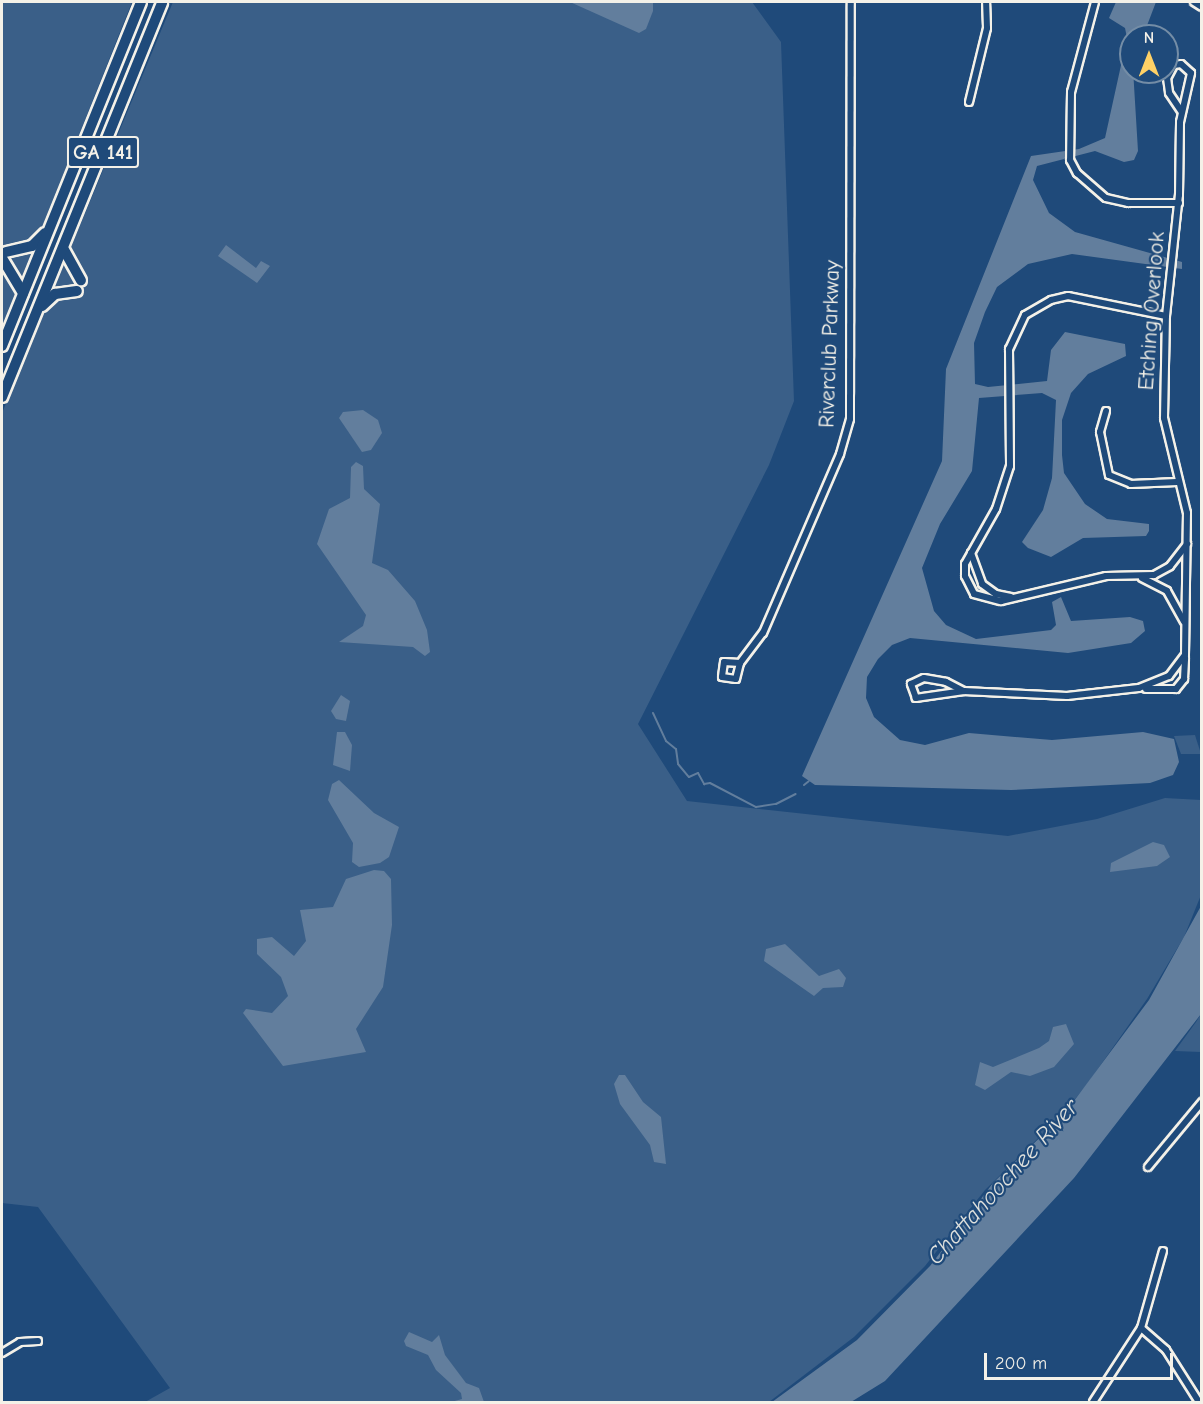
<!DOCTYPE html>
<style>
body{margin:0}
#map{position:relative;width:1203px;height:1404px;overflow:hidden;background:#1f4a7a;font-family:"Comic Neue",sans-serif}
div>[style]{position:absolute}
.green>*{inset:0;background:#3a5f88}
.water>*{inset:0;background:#627e9d}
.stream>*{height:2px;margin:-1px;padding:0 1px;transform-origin:1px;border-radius:1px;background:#627e9d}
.roads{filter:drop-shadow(2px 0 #f4f1e8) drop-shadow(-2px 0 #f4f1e8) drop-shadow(0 2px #f4f1e8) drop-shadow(0 -2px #f4f1e8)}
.street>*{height:6px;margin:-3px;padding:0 3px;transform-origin:3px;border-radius:3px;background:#1f4a7a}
.highway>*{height:10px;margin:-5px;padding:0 5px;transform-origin:5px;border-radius:5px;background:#1f4a7a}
span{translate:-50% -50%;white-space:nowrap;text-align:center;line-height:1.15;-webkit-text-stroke:4.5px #1f4a7a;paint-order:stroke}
.shield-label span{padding:2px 4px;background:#1f4a7a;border:2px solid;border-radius:4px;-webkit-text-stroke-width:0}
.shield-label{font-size:21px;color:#f4f1e8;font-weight:700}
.street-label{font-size:22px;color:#f4f1e8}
.water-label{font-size:24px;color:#dee0dd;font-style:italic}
.frame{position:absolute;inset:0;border:3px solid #f4f1e8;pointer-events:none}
.north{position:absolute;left:1119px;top:24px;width:60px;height:60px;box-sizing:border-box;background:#1f4a7a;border:2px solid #748da6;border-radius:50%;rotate:0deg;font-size:16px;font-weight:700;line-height:24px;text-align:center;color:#f4f1e8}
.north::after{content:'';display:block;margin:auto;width:21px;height:27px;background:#ffd166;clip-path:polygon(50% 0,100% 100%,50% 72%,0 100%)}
.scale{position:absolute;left:984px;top:1353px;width:189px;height:27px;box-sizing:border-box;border:3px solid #f4f1e8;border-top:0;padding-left:8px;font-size:18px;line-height:21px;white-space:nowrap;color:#f4f1e8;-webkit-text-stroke:4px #1f4a7a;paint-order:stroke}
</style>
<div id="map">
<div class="green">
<div style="clip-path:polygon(2px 2px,132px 2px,2px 328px)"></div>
<div style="clip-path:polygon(173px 2px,752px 2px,781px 42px,794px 401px,769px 465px,638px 724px,687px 801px,1008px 836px,1097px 819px,1165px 798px,1201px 800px,1201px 895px,1184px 937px,1147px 999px,1088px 1083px,1063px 1114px,985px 1190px,925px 1266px,854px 1337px,769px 1402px,145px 1402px,170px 1388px,38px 1207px,2px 1203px,2px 413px)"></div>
<div style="clip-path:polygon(1195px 735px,1201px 754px,1181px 754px,1174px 736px)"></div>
<div style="clip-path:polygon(1201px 1014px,1201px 1052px,1175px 1051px,1196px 1022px)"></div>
</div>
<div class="water">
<div style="clip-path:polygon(570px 2px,653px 2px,653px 11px,646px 29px,639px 33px)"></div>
<div style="clip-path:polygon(1116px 2px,1156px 2px,1143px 36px,1131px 36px,1138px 151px,1134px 160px,1124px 162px,1095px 151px,1037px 166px,1033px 180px,1049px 213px,1075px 232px,1182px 262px,1182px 269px,1072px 254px,1028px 264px,997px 287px,985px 312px,974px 343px,975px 384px,988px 387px,1047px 381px,1051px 350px,1065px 332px,1125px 344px,1126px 356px,1088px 374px,1071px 393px,1062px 420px,1062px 455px,1064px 473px,1085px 504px,1107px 519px,1149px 524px,1149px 531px,1146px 536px,1083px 538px,1051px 557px,1028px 548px,1022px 542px,1043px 510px,1052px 478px,1056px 400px,1042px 393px,979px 398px,972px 471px,940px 524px,922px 568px,934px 611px,946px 625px,976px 639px,1051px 630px,1056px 625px,1052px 602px,1061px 597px,1071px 621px,1130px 617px,1143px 621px,1145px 631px,1131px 643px,1068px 653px,910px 638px,892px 645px,878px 659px,867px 677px,866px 698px,874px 717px,900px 740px,925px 745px,969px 733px,1052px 740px,1143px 732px,1174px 739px,1179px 762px,1173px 775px,1150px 783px,1011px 790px,815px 785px,802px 776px,942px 461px,946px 369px,1031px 156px,1079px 149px,1105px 138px,1127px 38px,1125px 28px,1109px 18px)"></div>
<div style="clip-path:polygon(226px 245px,256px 268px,261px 261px,270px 266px,257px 283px,218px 256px)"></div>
<div style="clip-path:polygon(363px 410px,378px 420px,382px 433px,371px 450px,362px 452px,339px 418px,343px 412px)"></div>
<div style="clip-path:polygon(356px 462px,363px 466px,364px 489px,380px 504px,372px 563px,388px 570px,415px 601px,427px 630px,430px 652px,425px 656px,413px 647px,339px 642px,363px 626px,366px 615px,317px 544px,329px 509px,350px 498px,351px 467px)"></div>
<div style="clip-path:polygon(341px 695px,350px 701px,346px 721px,336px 719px,331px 711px)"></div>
<div style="clip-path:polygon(337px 732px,345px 732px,352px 745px,350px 771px,333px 765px)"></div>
<div style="clip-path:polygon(339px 780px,374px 813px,399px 827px,389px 857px,380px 863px,359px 867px,352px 862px,353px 843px,328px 800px,332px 784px)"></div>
<div style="clip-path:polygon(1153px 842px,1164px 845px,1170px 857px,1157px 866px,1110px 872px,1111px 863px)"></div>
<div style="clip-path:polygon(374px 870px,384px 871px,391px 879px,392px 925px,383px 987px,356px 1029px,366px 1052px,283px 1066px,243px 1013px,246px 1009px,272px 1013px,288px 996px,281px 977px,257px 954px,257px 939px,272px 937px,294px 956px,306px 941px,300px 910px,333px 907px,346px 879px)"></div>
<div style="clip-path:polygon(1201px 906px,1201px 1014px,1074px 1178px,885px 1381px,851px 1402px,772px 1402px,857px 1340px,930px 1266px,993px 1183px,1065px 1113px,1149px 1000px)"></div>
<div style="clip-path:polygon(785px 944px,819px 976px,839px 969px,846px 978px,843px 987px,823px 988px,814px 996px,764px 961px,766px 949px)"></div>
<div style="clip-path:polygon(1066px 1024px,1074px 1044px,1054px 1067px,1030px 1076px,1011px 1072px,985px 1090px,975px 1085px,980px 1062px,993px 1067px,1039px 1048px,1049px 1041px,1053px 1027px)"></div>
<div style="clip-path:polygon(619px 1075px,625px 1075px,643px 1102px,661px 1117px,666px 1164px,654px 1162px,650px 1145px,620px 1104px,614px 1084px)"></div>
<div style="clip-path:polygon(409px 1332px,432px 1342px,439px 1335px,445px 1355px,466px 1383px,479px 1388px,484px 1402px,451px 1402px,462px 1399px,461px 1393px,436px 1370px,428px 1355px,406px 1346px,404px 1341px)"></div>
</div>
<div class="stream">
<div style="left:653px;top:713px;width:31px;rotate:65deg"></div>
<div style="left:666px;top:741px;width:13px;rotate:39deg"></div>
<div style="left:676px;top:749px;width:15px;rotate:82deg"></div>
<div style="left:678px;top:764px;width:17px;rotate:50deg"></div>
<div style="left:689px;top:777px;width:10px;rotate:-24deg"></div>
<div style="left:698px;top:773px;width:13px;rotate:61deg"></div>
<div style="left:704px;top:784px;width:6px;rotate:-9deg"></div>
<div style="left:710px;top:783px;width:52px;rotate:27.6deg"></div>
<div style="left:756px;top:807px;width:20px;rotate:-9deg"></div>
<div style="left:776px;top:804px;width:22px;rotate:-27deg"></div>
<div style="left:804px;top:785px;width:6px;rotate:-39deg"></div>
</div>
<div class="roads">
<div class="street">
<div style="left:1095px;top:2px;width:93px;rotate:104.9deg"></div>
<div style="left:1071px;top:92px;width:68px;rotate:90.8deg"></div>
<div style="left:1070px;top:160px;width:15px;rotate:62deg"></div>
<div style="left:1077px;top:173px;width:38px;rotate:41deg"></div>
<div style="left:1106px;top:198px;width:23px;rotate:13deg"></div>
<div style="left:1128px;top:203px;width:51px"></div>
<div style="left:1194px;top:2px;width:9px;rotate:32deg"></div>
<div style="left:969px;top:102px;width:76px;rotate:-76.3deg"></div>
<div style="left:987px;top:28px;width:26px;rotate:-92deg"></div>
<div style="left:1166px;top:316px;width:100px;rotate:-168.5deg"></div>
<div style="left:1068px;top:296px;width:17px;rotate:167deg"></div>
<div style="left:1051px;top:300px;width:30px;rotate:150deg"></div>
<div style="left:1025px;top:315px;width:38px;rotate:115deg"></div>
<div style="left:1009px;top:349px;width:117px;rotate:89.5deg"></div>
<div style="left:1010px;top:466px;width:45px;rotate:108deg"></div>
<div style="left:996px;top:509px;width:63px;rotate:119.4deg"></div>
<div style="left:965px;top:564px;width:12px;rotate:90deg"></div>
<div style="left:965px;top:576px;width:20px;rotate:63deg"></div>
<div style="left:974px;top:594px;width:28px;rotate:15deg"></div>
<div style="left:1001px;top:601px;width:108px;rotate:-13.4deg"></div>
<div style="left:1106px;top:576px;width:48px;rotate:-1.2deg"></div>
<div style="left:1154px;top:575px;width:18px;rotate:-29deg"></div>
<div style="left:1170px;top:566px;width:28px;rotate:-52deg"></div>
<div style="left:1106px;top:411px;width:22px;rotate:106deg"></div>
<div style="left:1100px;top:432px;width:44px;rotate:78.2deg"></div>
<div style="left:1109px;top:475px;width:24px;rotate:22deg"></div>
<div style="left:1131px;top:484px;width:46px;rotate:-2.5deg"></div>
<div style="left:971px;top:553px;width:33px;rotate:70deg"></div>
<div style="left:982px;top:584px;width:17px;rotate:36deg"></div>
<div style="left:996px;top:594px;width:15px;rotate:11deg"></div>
<div style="left:1142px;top:578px;width:28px;rotate:27deg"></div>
<div style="left:1167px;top:591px;width:35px;rotate:61deg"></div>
<div style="left:740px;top:663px;width:16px;rotate:-176deg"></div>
<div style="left:724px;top:662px;width:15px;rotate:98deg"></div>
<div style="left:722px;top:677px;width:14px;rotate:8deg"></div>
<div style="left:736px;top:679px;width:16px;rotate:-76deg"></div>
<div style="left:740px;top:663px;width:38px;rotate:-53deg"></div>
<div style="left:763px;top:633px;width:195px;rotate:-66.7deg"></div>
<div style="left:840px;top:454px;width:36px;rotate:-74deg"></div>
<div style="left:850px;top:419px;width:417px;rotate:-89.9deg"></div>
<div style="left:924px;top:678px;width:22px;rotate:10deg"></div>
<div style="left:946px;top:682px;width:20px;rotate:27deg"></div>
<div style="left:964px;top:691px;width:49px;rotate:171.7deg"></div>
<div style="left:916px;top:698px;width:15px;rotate:-110deg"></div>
<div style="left:911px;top:684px;width:14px;rotate:-25deg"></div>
<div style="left:1146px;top:689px;width:30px"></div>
<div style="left:1176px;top:689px;width:13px;rotate:-51deg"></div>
<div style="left:1184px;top:679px;width:21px;rotate:-87deg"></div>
<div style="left:964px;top:691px;width:103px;rotate:2.8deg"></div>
<div style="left:1067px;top:696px;width:72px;rotate:-6.3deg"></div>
<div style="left:1139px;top:688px;width:32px;rotate:-22deg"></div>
<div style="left:1169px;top:676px;width:26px;rotate:-53deg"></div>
<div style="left:1185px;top:655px;width:142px;rotate:-89.2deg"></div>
<div style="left:1187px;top:513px;width:98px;rotate:-103.6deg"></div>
<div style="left:1164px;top:418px;width:102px;rotate:-88.9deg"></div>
<div style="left:1166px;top:316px;width:122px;rotate:-83.9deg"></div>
<div style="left:1179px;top:195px;width:73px;rotate:-89.2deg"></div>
<div style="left:1180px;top:122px;width:50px;rotate:-77.3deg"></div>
<div style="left:1191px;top:73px;width:13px;rotate:-138deg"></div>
<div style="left:1181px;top:64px;width:7px;rotate:172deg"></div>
<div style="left:1174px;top:65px;width:15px;rotate:118deg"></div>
<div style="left:1167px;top:78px;width:15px;rotate:82deg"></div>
<div style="left:1169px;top:93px;width:22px;rotate:56deg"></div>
<div style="left:1148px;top:1167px;width:85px;rotate:-50.3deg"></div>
<div style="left:1141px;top:1328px;width:33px;rotate:41deg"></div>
<div style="left:1166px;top:1350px;width:62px;rotate:57.6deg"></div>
<div style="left:2px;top:1353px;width:21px;rotate:-31deg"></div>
<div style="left:20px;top:1342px;width:18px;rotate:-3deg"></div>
<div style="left:1093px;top:1402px;width:88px;rotate:-57deg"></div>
<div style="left:1141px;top:1328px;width:80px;rotate:-74.1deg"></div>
</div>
<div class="highway">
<div style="left:63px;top:248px;width:37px;rotate:61deg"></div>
<div style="left:6px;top:252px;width:27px;rotate:-13deg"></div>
<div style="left:32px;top:246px;width:18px;rotate:-45deg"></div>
<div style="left:2px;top:258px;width:41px;rotate:59deg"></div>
<div style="left:42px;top:306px;width:18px;rotate:-43deg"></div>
<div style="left:55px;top:294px;width:22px;rotate:-8deg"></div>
<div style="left:2px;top:346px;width:371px;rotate:-68deg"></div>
<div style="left:2px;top:397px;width:426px;rotate:-67.9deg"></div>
</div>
</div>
<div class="shield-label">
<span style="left:103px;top:152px">GA 141</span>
</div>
<div class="street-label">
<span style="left:1152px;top:311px;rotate:-86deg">Etching Overlook</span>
<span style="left:830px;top:344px;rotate:-88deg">Riverclub Parkway</span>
</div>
<div class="water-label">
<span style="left:1003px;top:1182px;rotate:-48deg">Chattahoochee River</span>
</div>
<div class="frame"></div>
<div class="north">N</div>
<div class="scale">200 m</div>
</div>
